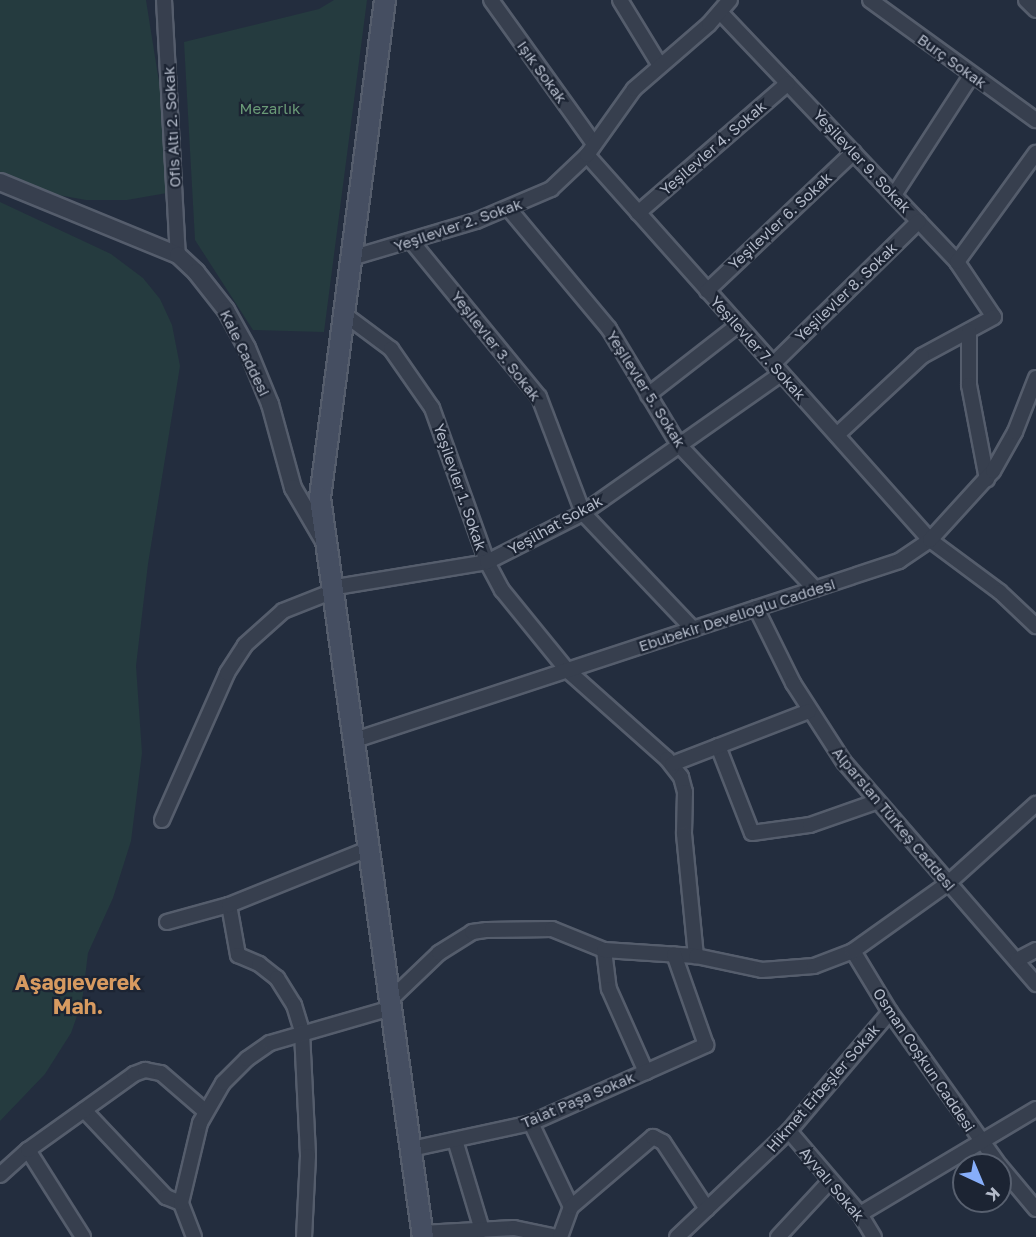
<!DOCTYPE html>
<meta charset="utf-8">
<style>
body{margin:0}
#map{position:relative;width:1036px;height:1237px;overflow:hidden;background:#232d3e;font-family:"Golos Text",sans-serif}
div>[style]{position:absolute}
.green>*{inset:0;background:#253b3f}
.roads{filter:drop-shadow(2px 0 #555d6c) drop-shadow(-2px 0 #555d6c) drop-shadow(0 2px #555d6c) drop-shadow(0 -2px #555d6c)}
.minor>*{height:14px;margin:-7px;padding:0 7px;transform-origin:7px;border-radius:7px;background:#373f4e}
.tertiary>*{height:16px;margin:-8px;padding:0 8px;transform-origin:8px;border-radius:8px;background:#373f4e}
.secondary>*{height:20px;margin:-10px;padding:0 10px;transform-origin:10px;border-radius:10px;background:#454e61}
span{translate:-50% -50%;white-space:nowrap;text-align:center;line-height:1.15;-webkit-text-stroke:4.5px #1c2433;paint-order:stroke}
.street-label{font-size:15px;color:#b3bac9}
.park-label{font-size:15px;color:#6a9a77}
.district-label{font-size:21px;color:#d79a60;font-weight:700}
.north{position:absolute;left:952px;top:1153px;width:60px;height:60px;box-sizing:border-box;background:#1c2433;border:2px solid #58606f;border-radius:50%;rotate:136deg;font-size:16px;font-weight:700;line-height:24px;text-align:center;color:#b3bac9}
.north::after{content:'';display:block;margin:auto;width:21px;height:27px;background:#87aefa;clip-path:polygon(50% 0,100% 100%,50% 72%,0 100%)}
</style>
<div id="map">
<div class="green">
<div style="clip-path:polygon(0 0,146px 0,162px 101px,167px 193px,127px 200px,86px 200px,47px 193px,0 175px)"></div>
<div style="clip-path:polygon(334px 0,367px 0,324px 332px,253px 330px,195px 240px,184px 42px,319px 9px)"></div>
<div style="clip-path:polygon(0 202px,111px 254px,143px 278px,160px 299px,172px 325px,180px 366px,148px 564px,136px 666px,142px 753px,131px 841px,113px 898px,88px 953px,82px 1002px,71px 1033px,45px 1074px,0 1121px)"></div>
</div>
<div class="roads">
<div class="minor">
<div style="left:164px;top:0;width:255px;rotate:86.9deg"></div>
<div style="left:491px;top:0;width:177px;rotate:54.4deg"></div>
<div style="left:620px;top:0;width:75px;rotate:58.6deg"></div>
<div style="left:870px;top:0;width:205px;rotate:35.9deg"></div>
<div style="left:1026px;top:0;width:14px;rotate:45deg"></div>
<div style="left:720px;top:12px;width:344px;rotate:46.5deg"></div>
<div style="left:957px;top:262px;width:66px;rotate:56.1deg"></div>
<div style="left:994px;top:317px;width:82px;rotate:151.6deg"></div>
<div style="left:922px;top:356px;width:116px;rotate:137.1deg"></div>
<div style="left:587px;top:155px;width:516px;rotate:48.3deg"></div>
<div style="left:930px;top:540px;width:87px;rotate:36.6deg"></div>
<div style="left:1000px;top:592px;width:50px;rotate:43.4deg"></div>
<div style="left:894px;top:195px;width:142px;rotate:-57.1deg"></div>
<div style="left:509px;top:209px;width:156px;rotate:50.2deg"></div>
<div style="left:609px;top:329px;width:135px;rotate:58.9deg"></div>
<div style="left:679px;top:445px;width:198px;rotate:46.6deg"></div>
<div style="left:638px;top:213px;width:198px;rotate:-40.9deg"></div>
<div style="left:412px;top:242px;width:200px;rotate:50.7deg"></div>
<div style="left:539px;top:397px;width:124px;rotate:69.2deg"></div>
<div style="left:583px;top:513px;width:160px;rotate:46.5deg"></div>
<div style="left:351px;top:258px;width:130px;rotate:-16.5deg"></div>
<div style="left:476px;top:221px;width:82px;rotate:-23.1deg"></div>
<div style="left:551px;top:189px;width:50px;rotate:-43.4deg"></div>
<div style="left:587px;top:155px;width:81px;rotate:-54.5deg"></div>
<div style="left:634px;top:89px;width:99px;rotate:-40.9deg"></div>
<div style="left:709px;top:24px;width:32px;rotate:-49deg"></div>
<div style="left:957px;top:262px;width:135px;rotate:-54.1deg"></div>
<div style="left:707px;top:291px;width:202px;rotate:-43.4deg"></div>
<div style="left:344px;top:314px;width:59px;rotate:36.7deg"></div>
<div style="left:391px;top:349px;width:72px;rotate:55.2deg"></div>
<div style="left:432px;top:408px;width:164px;rotate:70.3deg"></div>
<div style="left:487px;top:562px;width:32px;rotate:62deg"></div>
<div style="left:502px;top:590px;width:103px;rotate:50.9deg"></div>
<div style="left:567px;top:670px;width:134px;rotate:41.7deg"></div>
<div style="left:667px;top:759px;width:23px;rotate:52deg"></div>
<div style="left:681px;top:777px;width:16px;rotate:75deg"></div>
<div style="left:685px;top:792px;width:42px;rotate:91.4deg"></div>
<div style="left:684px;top:834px;width:123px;rotate:84.4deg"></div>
<div style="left:969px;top:331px;width:54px;rotate:90deg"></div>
<div style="left:969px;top:385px;width:96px;rotate:79.2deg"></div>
<div style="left:773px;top:364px;width:204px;rotate:-44.4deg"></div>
<div style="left:648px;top:395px;width:114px;rotate:-37.9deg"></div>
<div style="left:330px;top:588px;width:159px;rotate:-9.4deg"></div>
<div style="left:487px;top:562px;width:108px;rotate:-27deg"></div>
<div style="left:583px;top:513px;width:242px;rotate:-35.1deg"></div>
<div style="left:756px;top:608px;width:84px;rotate:63.7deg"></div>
<div style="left:793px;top:683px;width:94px;rotate:57.2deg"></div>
<div style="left:844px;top:762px;width:294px;rotate:49.1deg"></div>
<div style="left:352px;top:741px;width:576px;rotate:-18.21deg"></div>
<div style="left:899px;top:561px;width:37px;rotate:-34deg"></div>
<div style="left:930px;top:540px;width:93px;rotate:-47.6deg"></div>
<div style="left:993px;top:471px;width:45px;rotate:-60.6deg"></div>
<div style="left:1015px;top:432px;width:58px;rotate:-68.7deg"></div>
<div style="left:718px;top:746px;width:93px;rotate:68.7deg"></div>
<div style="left:752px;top:833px;width:59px;rotate:-7.9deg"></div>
<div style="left:810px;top:825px;width:70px;rotate:-19.2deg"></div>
<div style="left:672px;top:764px;width:147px;rotate:-21.1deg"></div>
<div style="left:162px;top:820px;width:161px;rotate:-66.1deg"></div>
<div style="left:227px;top:673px;width:33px;rotate:-57deg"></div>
<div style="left:245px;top:645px;width:51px;rotate:-41.8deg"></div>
<div style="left:283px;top:611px;width:52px;rotate:-21.6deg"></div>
<div style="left:229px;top:905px;width:51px;rotate:79.8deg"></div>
<div style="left:238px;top:955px;width:23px;rotate:23deg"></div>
<div style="left:259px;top:964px;width:23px;rotate:38deg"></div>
<div style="left:277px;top:978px;width:32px;rotate:58deg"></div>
<div style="left:294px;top:1005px;width:28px;rotate:73deg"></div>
<div style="left:302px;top:1032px;width:124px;rotate:87.2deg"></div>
<div style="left:308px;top:1156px;width:81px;rotate:92.8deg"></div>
<div style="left:167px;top:922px;width:64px;rotate:-15.3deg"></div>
<div style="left:229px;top:905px;width:150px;rotate:-21.9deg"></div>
<div style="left:604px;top:950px;width:39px;rotate:83deg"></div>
<div style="left:609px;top:989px;width:91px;rotate:66deg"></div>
<div style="left:853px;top:951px;width:71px;rotate:58.8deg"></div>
<div style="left:890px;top:1012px;width:188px;rotate:54.5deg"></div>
<div style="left:1017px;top:960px;width:21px;rotate:-28deg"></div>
<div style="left:390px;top:1000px;width:68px;rotate:-43.8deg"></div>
<div style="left:439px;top:953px;width:39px;rotate:-32deg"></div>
<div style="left:472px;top:932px;width:15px;rotate:-8deg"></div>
<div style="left:487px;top:930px;width:65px;rotate:-0.9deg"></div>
<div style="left:552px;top:929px;width:56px;rotate:22deg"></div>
<div style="left:604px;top:950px;width:92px;rotate:3.7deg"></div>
<div style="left:696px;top:956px;width:67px;rotate:12deg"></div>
<div style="left:762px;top:970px;width:52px;rotate:-4.4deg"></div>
<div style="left:814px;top:966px;width:42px;rotate:-21deg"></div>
<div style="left:853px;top:951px;width:115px;rotate:-35.5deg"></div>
<div style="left:947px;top:884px;width:120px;rotate:-42deg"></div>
<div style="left:84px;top:1110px;width:120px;rotate:46.7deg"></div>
<div style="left:166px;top:1197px;width:16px;rotate:22deg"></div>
<div style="left:531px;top:1123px;width:93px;rotate:64.5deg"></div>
<div style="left:789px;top:1131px;width:109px;rotate:49.5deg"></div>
<div style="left:860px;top:1214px;width:27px;rotate:59deg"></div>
<div style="left:455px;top:1140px;width:94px;rotate:73.3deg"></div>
<div style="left:411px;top:1149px;width:123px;rotate:-12.2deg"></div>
<div style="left:531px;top:1123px;width:192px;rotate:-24deg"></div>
<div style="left:706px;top:1045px;width:96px;rotate:-109.4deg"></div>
<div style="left:28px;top:1150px;width:103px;rotate:57.7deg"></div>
<div style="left:1000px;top:1166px;width:56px;rotate:50.1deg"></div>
<div style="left:0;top:1175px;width:38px;rotate:-42deg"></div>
<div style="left:28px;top:1150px;width:130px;rotate:-35.6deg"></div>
<div style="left:134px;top:1074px;width:12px;rotate:-20deg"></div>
<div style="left:145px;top:1070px;width:16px;rotate:11deg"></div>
<div style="left:161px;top:1073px;width:58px;rotate:40.8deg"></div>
<div style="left:860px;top:1214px;width:205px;rotate:-30.8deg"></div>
<div style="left:422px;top:1233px;width:92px;rotate:-3.1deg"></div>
<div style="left:514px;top:1228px;width:44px;rotate:11.8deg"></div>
<div style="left:194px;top:1237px;width:36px;rotate:-111deg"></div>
<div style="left:181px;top:1203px;width:82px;rotate:-76.6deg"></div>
<div style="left:200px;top:1123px;width:46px;rotate:-60.1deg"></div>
<div style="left:223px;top:1083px;width:34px;rotate:-45deg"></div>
<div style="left:247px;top:1059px;width:28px;rotate:-35deg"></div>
<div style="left:270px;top:1043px;width:126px;rotate:-16.1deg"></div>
<div style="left:560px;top:1237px;width:32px;rotate:-70deg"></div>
<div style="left:571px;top:1207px;width:108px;rotate:-40.5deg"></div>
<div style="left:653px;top:1137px;width:11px;rotate:27deg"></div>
<div style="left:663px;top:1142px;width:80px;rotate:56.7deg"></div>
<div style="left:677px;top:1237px;width:154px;rotate:-43.4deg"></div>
<div style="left:789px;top:1131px;width:156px;rotate:-49.7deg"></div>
<div style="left:778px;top:1237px;width:76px;rotate:-47.1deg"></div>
</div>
<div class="tertiary">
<div style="left:0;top:182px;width:192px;rotate:22.3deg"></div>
<div style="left:178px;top:255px;width:25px;rotate:43deg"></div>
<div style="left:196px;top:272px;width:48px;rotate:51.7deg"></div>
<div style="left:226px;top:310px;width:43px;rotate:61.1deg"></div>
<div style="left:247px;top:348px;width:61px;rotate:67.7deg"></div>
<div style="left:270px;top:404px;width:87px;rotate:74.7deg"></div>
<div style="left:293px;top:488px;width:61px;rotate:59.7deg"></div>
</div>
<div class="secondary">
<div style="left:385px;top:0;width:502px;rotate:97.44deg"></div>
<div style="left:320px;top:498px;width:746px;rotate:82.07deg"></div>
</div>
</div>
<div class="street-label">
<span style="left:952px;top:61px;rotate:36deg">Burç Sokak</span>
<span style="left:542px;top:72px;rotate:54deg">Işık Sokak</span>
<span style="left:172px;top:127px;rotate:-93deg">Ofis Altı 2. Sokak</span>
<span style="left:713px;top:148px;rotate:-41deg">Yeşilevler 4. Sokak</span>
<span style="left:862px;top:161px;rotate:47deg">Yeşilevler 9. Sokak</span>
<span style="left:780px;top:221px;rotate:-43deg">Yeşilevler 6. Sokak</span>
<span style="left:458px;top:225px;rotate:-19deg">Yeşilevler 2. Sokak</span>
<span style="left:846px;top:292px;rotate:-44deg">Yeşilevler 8. Sokak</span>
<span style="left:496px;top:346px;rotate:52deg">Yeşilevler 3. Sokak</span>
<span style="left:758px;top:348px;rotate:48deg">Yeşilevler 7. Sokak</span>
<span style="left:245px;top:353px;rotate:64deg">Kale Caddesi</span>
<span style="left:646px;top:389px;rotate:58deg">Yeşilevler 5. Sokak</span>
<span style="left:460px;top:487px;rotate:71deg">Yeşilevler 1. Sokak</span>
<span style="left:555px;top:525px;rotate:-29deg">Yeşilhat Sokak</span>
<span style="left:737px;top:615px;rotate:-18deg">Ebubekir Develioğlu Caddesi</span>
<span style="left:894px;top:819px;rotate:50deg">Alparslan Türkeş Caddesi</span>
<span style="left:924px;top:1060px;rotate:56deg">Osman Coşkun Caddesi</span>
<span style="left:823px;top:1088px;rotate:-49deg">Hikmet Erbeşler Sokak</span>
<span style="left:578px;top:1100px;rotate:-23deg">Talat Paşa Sokak</span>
<span style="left:832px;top:1184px;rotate:50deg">Ayvalı Sokak</span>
</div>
<div class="park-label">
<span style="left:270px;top:109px">Mezarlık</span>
</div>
<div class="district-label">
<span style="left:78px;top:994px">Aşağıeverek<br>Mah.</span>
</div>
<div class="north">K</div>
</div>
